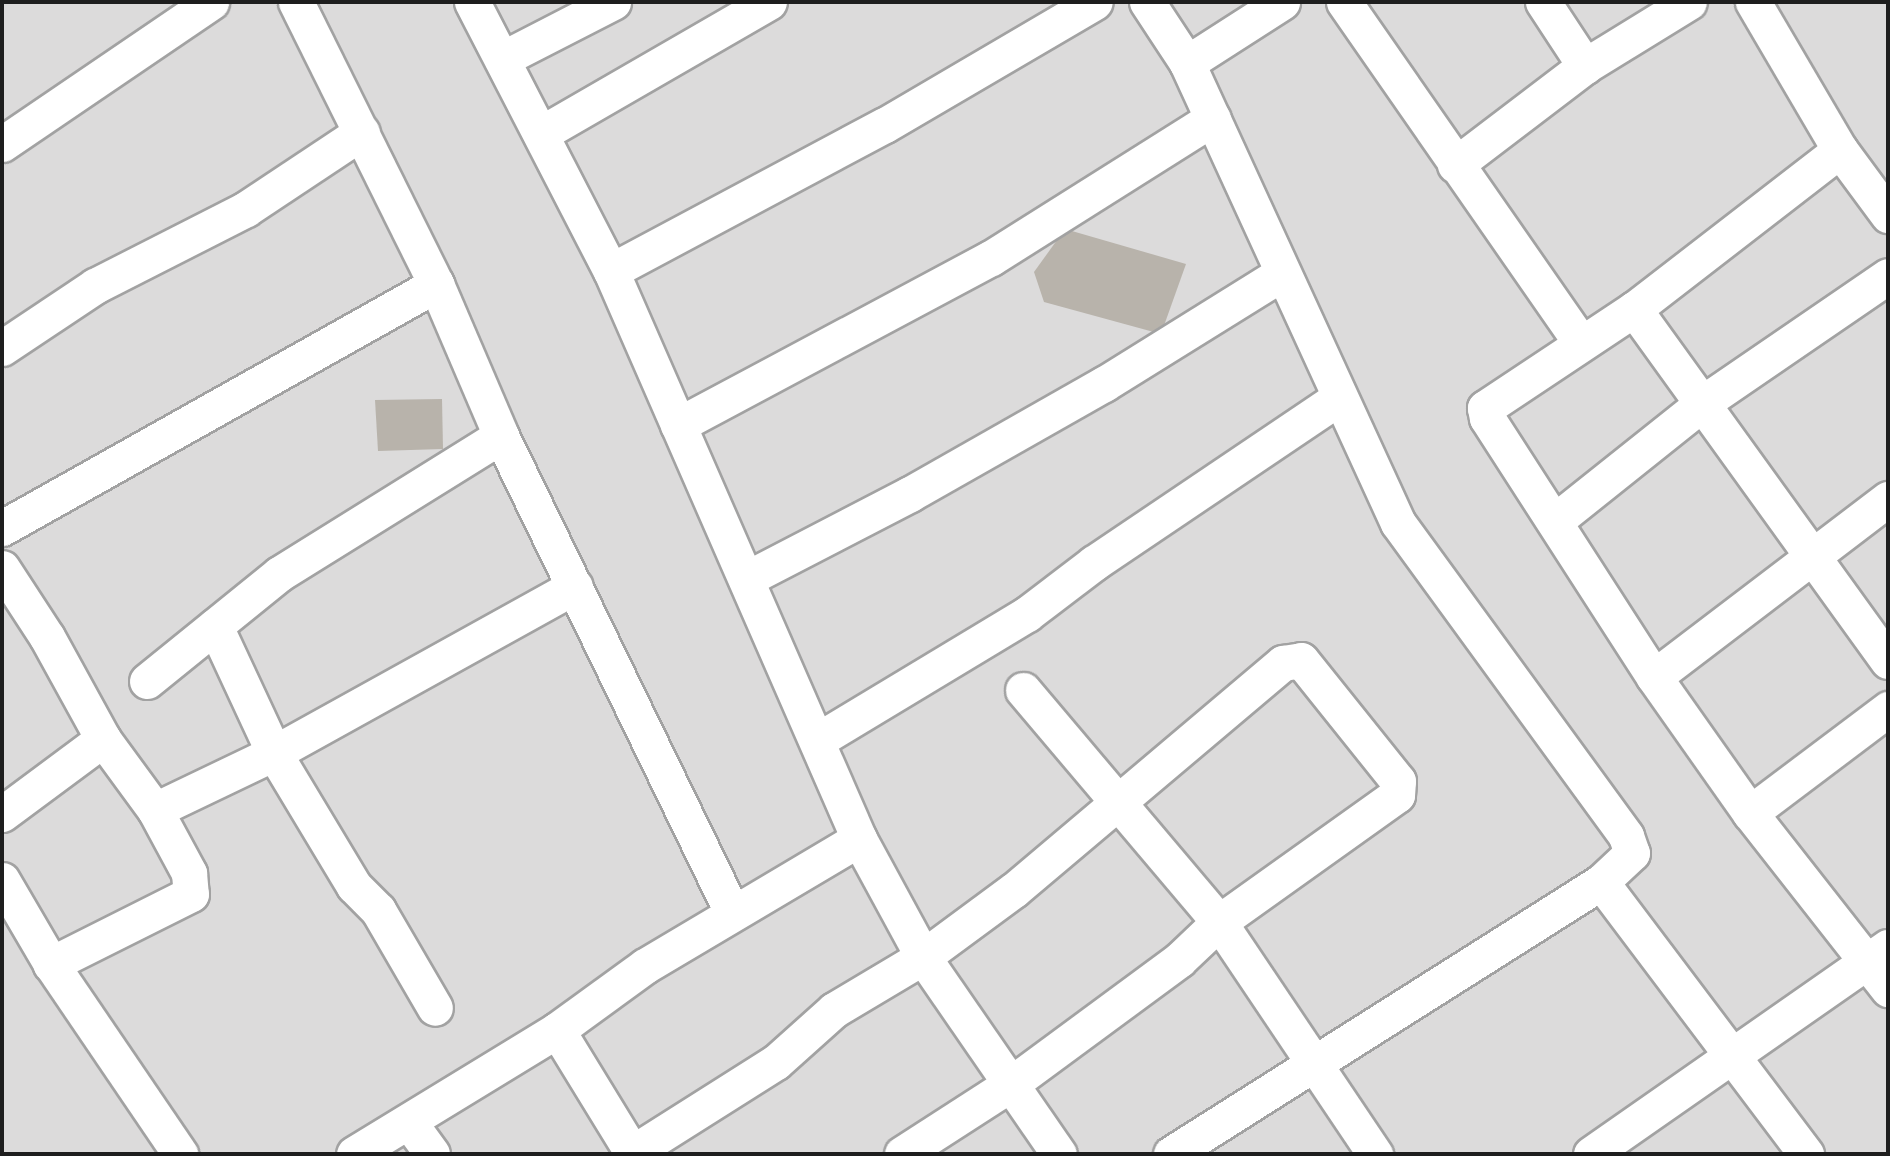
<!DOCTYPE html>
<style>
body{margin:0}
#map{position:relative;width:1890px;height:1156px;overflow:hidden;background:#eeede5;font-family:Signika,sans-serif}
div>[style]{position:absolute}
.residential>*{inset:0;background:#dcdbdb}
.building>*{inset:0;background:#b8b3ab}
.roads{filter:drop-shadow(2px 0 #a2a2a2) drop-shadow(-2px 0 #a2a2a2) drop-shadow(0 2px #a2a2a2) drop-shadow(0 -2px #a2a2a2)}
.minor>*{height:35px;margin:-17.5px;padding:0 17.5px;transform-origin:17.5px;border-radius:17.5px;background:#fff}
span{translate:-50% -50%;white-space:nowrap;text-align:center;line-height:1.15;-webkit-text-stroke:6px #fff;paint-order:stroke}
.frame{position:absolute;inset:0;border:4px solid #1e1e1e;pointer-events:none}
</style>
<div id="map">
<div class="residential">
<div style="clip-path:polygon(2px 2px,1888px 2px,1888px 1154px,2px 1154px)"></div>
</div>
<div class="building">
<div style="clip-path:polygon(1065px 229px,1186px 264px,1161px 334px,1044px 302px,1034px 272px)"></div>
<div style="clip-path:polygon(442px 399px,443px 449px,378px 451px,375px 400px)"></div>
</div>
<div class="roads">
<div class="minor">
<div style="left:296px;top:2px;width:315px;rotate:63.6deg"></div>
<div style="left:436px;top:284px;width:165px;rotate:66.8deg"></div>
<div style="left:501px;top:436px;width:529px;rotate:64.11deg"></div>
<div style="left:472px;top:2px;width:303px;rotate:62.7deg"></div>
<div style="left:611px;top:271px;width:620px;rotate:66.41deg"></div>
<div style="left:859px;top:839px;width:134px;rotate:61.5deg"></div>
<div style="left:923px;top:957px;width:239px;rotate:55.4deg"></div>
<div style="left:1147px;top:2px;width:73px;rotate:56.7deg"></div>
<div style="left:1187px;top:63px;width:506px;rotate:65.36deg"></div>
<div style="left:1398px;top:523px;width:387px;rotate:53.9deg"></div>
<div style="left:1626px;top:836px;width:18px;rotate:71deg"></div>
<div style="left:1632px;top:853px;width:42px;rotate:136.9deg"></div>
<div style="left:1601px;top:882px;width:509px;rotate:147.68deg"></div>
<div style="left:1344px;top:2px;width:414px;rotate:55.2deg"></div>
<div style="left:1543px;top:2px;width:77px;rotate:56.7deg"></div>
<div style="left:1753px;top:2px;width:172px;rotate:59.6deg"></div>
<div style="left:1840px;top:150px;width:81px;rotate:53.6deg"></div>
<div style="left:502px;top:59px;width:125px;rotate:-27.2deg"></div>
<div style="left:1187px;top:63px;width:113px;rotate:-32.7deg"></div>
<div style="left:542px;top:133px;width:262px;rotate:-30deg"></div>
<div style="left:2px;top:144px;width:253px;rotate:-34.2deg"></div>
<div style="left:1840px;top:150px;width:260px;rotate:142.3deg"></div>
<div style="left:1634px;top:309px;width:179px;rotate:146.4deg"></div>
<div style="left:1485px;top:408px;width:10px;rotate:79deg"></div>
<div style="left:1487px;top:418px;width:308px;rotate:57.2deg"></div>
<div style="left:1654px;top:677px;width:166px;rotate:54.8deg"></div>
<div style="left:1750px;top:813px;width:224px;rotate:51.9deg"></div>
<div style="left:1455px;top:165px;width:163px;rotate:-37.3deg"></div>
<div style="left:1585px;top:66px;width:122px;rotate:-31.6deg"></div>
<div style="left:611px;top:271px;width:310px;rotate:-28.1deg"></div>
<div style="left:885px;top:125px;width:243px;rotate:-30.4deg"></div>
<div style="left:1634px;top:309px;width:434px;rotate:54.2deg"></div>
<div style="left:2px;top:348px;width:112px;rotate:-33.7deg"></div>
<div style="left:95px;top:286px;width:169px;rotate:-27deg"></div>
<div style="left:246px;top:209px;width:139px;rotate:-33.6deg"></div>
<div style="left:678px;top:425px;width:355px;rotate:-28.1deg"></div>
<div style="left:991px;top:258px;width:262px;rotate:-32.2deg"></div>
<div style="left:1555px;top:521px;width:191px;rotate:-38.6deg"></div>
<div style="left:1704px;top:402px;width:223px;rotate:-34.4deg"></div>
<div style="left:2px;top:528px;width:498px;rotate:-29.3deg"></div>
<div style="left:2px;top:568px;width:82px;rotate:56.9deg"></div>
<div style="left:47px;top:637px;width:116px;rotate:61.2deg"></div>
<div style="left:103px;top:739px;width:88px;rotate:53.8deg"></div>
<div style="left:155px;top:810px;width:72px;rotate:61.6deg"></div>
<div style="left:189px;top:873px;width:21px;rotate:85deg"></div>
<div style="left:191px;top:894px;width:157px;rotate:153.4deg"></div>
<div style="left:746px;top:579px;width:185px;rotate:-27.4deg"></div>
<div style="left:910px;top:494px;width:223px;rotate:-29.6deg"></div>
<div style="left:1104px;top:384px;width:210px;rotate:-31.9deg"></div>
<div style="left:215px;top:626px;width:140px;rotate:65.1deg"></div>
<div style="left:274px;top:753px;width:155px;rotate:59deg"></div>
<div style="left:354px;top:886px;width:34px;rotate:45deg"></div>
<div style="left:378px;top:910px;width:113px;rotate:59.8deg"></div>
<div style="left:1654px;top:677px;width:294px;rotate:-37.3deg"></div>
<div style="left:147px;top:681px;width:170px;rotate:-39deg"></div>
<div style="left:279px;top:574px;width:261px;rotate:-31.9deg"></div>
<div style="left:1023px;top:690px;width:304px;rotate:49.8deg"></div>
<div style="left:1219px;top:922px;width:280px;rotate:56.1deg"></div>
<div style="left:818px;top:740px;width:244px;rotate:-31.1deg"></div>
<div style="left:1027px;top:614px;width:84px;rotate:-37.3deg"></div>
<div style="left:1094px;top:563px;width:295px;rotate:-34deg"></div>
<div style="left:155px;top:810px;width:132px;rotate:-25.6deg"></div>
<div style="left:274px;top:753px;width:344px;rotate:-29deg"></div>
<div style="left:1750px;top:813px;width:173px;rotate:-37deg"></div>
<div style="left:2px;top:814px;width:126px;rotate:-36.6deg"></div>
<div style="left:2px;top:880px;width:97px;rotate:59.7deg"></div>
<div style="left:51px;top:964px;width:230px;rotate:55.8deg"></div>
<div style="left:1601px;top:882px;width:341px;rotate:53deg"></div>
<div style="left:557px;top:1030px;width:145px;rotate:58.5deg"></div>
<div style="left:409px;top:1122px;width:39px;rotate:54deg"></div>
<div style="left:632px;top:1153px;width:170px;rotate:-32.3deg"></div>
<div style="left:776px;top:1062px;width:78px;rotate:-41.9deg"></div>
<div style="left:834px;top:1010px;width:104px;rotate:-30.8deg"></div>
<div style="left:923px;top:957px;width:113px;rotate:-36.4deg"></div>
<div style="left:1014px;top:890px;width:352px;rotate:-40.2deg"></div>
<div style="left:1283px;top:663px;width:18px;rotate:-9deg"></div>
<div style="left:1301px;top:660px;width:155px;rotate:51.3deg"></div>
<div style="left:1398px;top:781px;width:14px;rotate:94deg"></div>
<div style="left:1397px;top:795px;width:219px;rotate:144.5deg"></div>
<div style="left:1219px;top:922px;width:55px;rotate:136.5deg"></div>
<div style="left:1179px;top:960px;width:207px;rotate:143.6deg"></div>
<div style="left:1012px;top:1083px;width:131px;rotate:147.2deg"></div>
<div style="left:354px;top:1154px;width:238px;rotate:-31.4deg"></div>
<div style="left:557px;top:1030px;width:109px;rotate:-36deg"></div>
<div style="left:645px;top:966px;width:249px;rotate:-30.7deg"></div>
<div style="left:1591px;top:1154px;width:362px;rotate:-34.9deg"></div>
</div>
</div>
<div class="frame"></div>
</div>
